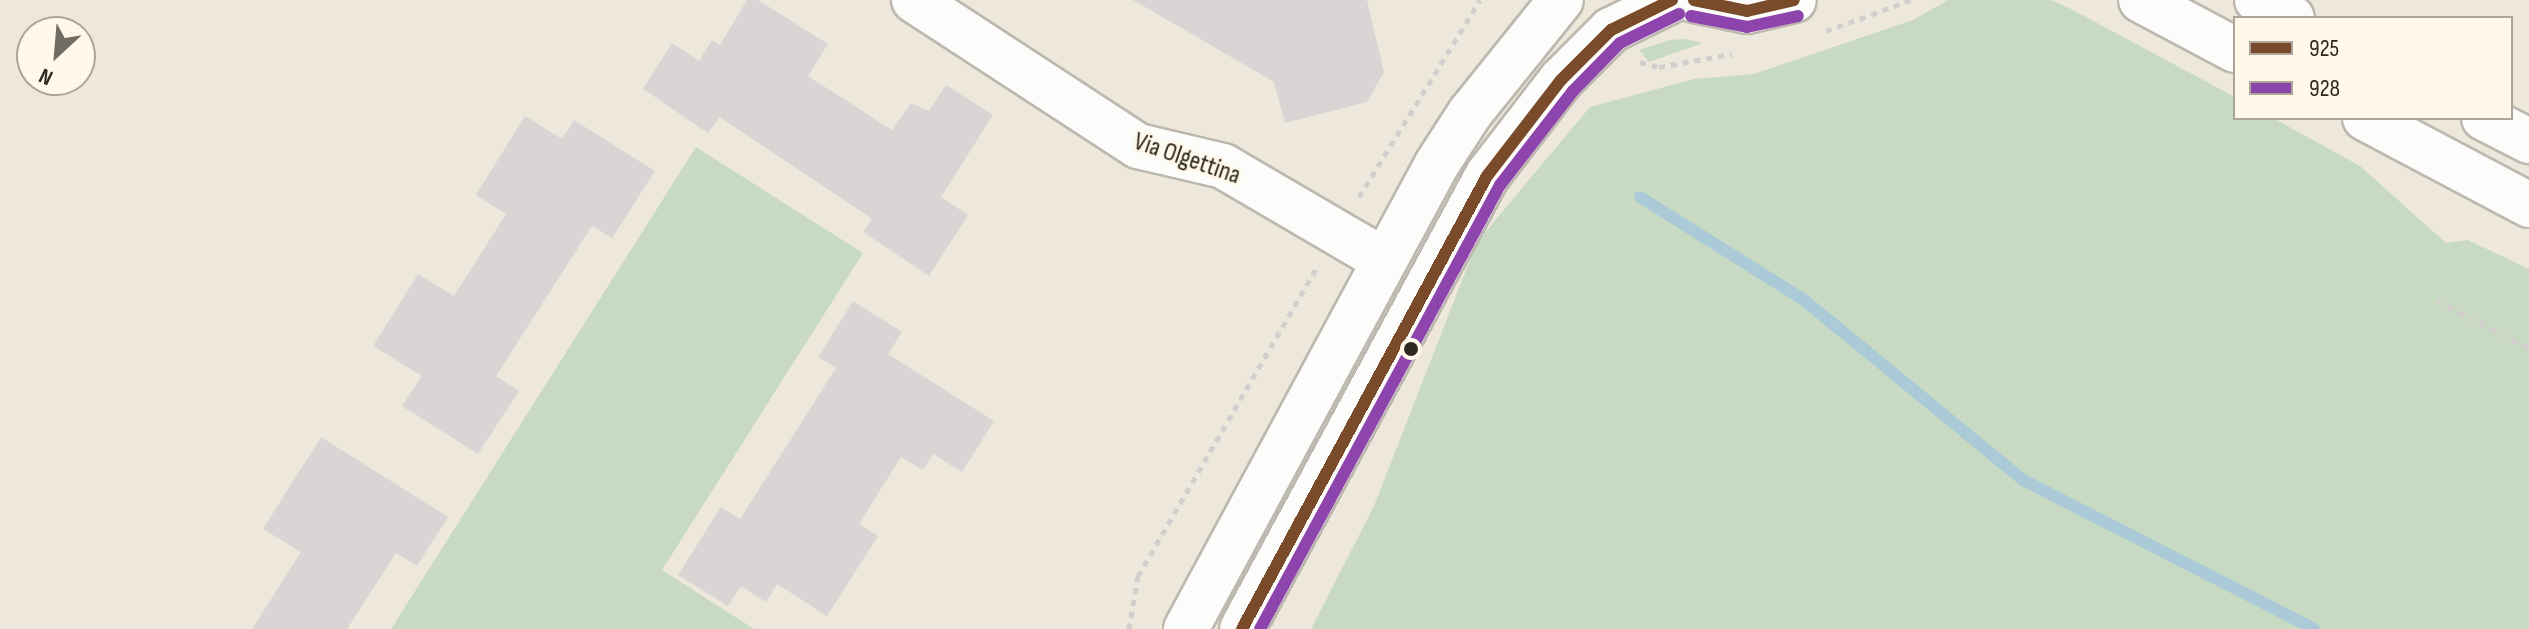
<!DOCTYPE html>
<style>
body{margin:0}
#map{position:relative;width:2529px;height:629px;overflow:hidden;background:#eee8dc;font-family:"Sofia Sans Condensed",sans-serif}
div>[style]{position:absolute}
.green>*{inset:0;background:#c8dac3}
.stream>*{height:12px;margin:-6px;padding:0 6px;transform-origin:6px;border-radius:6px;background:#a9cad6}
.building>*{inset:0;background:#d8d5d4}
.path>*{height:5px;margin-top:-2.5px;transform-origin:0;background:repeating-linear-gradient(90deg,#d1cfcd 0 6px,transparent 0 12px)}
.roads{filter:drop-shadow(2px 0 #bdb8af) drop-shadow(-2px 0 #bdb8af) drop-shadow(0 2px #bdb8af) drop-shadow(0 -2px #bdb8af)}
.minor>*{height:44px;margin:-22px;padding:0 22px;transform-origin:22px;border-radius:22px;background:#fcfcfa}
.bus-1>*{height:12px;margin:-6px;padding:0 6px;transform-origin:6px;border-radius:6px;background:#7a4b2a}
.bus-2>*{height:12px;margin:-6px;padding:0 6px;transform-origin:6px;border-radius:6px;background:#8e44ad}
.dots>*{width:22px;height:22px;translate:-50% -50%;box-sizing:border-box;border:4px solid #fff8eb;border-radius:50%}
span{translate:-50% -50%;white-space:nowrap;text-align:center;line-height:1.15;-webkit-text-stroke:6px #fff8eb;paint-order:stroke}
.street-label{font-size:26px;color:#2d2920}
.legend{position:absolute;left:2233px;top:16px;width:280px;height:104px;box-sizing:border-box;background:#fff8eb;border:2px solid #aba59a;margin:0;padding:10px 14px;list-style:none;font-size:24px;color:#2d2920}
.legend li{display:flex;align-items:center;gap:16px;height:40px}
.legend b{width:40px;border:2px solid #aba59a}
.north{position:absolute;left:16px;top:16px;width:80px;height:80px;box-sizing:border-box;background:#fff8eb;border:2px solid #aba59a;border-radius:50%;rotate:206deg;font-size:22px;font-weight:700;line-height:32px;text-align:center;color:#2d2920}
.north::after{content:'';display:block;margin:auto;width:28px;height:36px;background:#716c62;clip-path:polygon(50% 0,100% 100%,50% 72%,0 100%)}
</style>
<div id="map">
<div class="green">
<div style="clip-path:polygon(1948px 0,2051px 0,2071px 9px,2235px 97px,2235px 118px,2273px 118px,2360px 166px,2446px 243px,2468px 240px,2529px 269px,2529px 629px,1311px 629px,1374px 506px,1477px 242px,1590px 107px,1694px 79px,1754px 74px,1913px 20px)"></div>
<div style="clip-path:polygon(1670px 40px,1685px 39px,1703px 43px,1649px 62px,1639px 50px)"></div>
<div style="clip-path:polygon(696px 147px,863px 253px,662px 570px,754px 629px,391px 629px)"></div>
</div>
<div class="stream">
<div style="left:1640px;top:197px;width:194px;rotate:32.1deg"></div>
<div style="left:1804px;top:300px;width:283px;rotate:39.4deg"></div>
<div style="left:2023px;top:480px;width:327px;rotate:27.1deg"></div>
</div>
<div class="building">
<div style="clip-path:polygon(747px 0,758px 0,828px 44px,808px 76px,892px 130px,911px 103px,929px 111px,946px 85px,993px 115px,941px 197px,968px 215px,929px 276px,863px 232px,872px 219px,720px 117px,708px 133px,643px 89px,672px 43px,699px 61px,712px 40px,720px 45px)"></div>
<div style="clip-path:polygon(1133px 0,1367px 0,1384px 72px,1367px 102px,1285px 123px,1274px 82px)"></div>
<div style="clip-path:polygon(525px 116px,562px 139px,574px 120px,655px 171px,612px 238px,592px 226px,496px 376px,519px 391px,478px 454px,402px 406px,422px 376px,373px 346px,418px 274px,454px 296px,506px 214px,476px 195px)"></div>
<div style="clip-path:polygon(853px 301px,902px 332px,888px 354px,994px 421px,962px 472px,933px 454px,923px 470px,901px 457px,859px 524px,878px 536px,827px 616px,777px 584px,766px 602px,741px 586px,728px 606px,678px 575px,721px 507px,740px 519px,836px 368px,818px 357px)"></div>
<div style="clip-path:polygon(321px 437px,448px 517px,417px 566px,396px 553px,347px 629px,252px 629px,301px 552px,263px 529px)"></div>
</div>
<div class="path">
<div style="left:1826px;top:31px;width:90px;rotate:-20deg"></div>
<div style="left:1640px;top:62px;width:20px;rotate:15deg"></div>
<div style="left:1659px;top:67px;width:74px;rotate:-10.1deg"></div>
<div style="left:1359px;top:197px;width:231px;rotate:-58.4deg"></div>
<div style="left:2437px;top:301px;width:103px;rotate:27.1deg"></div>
<div style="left:1129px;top:629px;width:54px;rotate:-80.4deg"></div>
<div style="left:1138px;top:576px;width:357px;rotate:-59.9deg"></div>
</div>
<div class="roads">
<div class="minor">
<div style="left:914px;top:0;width:267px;rotate:33.1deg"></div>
<div style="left:1138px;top:146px;width:87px;rotate:13.2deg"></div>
<div style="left:1223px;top:166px;width:186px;rotate:30.3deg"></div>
<div style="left:1694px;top:0;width:54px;rotate:11.7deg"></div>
<div style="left:1747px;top:11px;width:48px;rotate:-13.2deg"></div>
<div style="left:2141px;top:0;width:106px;rotate:28deg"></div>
<div style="left:2257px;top:0;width:39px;rotate:27deg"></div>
<div style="left:2365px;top:118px;width:186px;rotate:27.9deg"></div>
<div style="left:2484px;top:118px;width:51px;rotate:27.1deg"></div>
<div style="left:1186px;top:629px;width:528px;rotate:-61.64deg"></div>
<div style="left:1437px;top:164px;width:61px;rotate:-57.1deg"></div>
<div style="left:1470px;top:113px;width:145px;rotate:-51.2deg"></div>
<div style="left:1242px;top:629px;width:515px;rotate:-61.59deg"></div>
<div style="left:1487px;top:176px;width:121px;rotate:-52.4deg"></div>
<div style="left:1561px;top:80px;width:71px;rotate:-45deg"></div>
<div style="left:1611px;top:30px;width:68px;rotate:-26.2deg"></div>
</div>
</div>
<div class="bus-1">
<div style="left:1694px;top:0;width:54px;rotate:11.7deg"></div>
<div style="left:1747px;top:11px;width:48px;rotate:-13.2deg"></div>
<div style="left:1242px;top:629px;width:515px;rotate:-61.59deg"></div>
<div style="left:1487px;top:176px;width:121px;rotate:-52.4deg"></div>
<div style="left:1561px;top:80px;width:71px;rotate:-45deg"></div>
<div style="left:1611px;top:30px;width:68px;rotate:-26.2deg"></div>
</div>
<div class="bus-2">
<div style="left:1691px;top:16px;width:57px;rotate:11.1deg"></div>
<div style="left:1747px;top:27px;width:52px;rotate:-12.2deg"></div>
<div style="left:1260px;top:629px;width:505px;rotate:-61.61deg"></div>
<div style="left:1500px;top:185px;width:119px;rotate:-52.2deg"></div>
<div style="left:1573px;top:91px;width:67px;rotate:-45.6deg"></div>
<div style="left:1620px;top:43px;width:66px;rotate:-26.2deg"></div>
</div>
<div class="dots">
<div style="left:1411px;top:349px;background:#2d2920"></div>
</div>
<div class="street-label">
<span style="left:1187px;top:159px;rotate:19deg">Via Olgettina</span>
</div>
<ul class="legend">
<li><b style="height:10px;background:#7a4b2a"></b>925</li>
<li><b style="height:10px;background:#8e44ad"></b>928</li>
</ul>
<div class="north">N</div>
</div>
